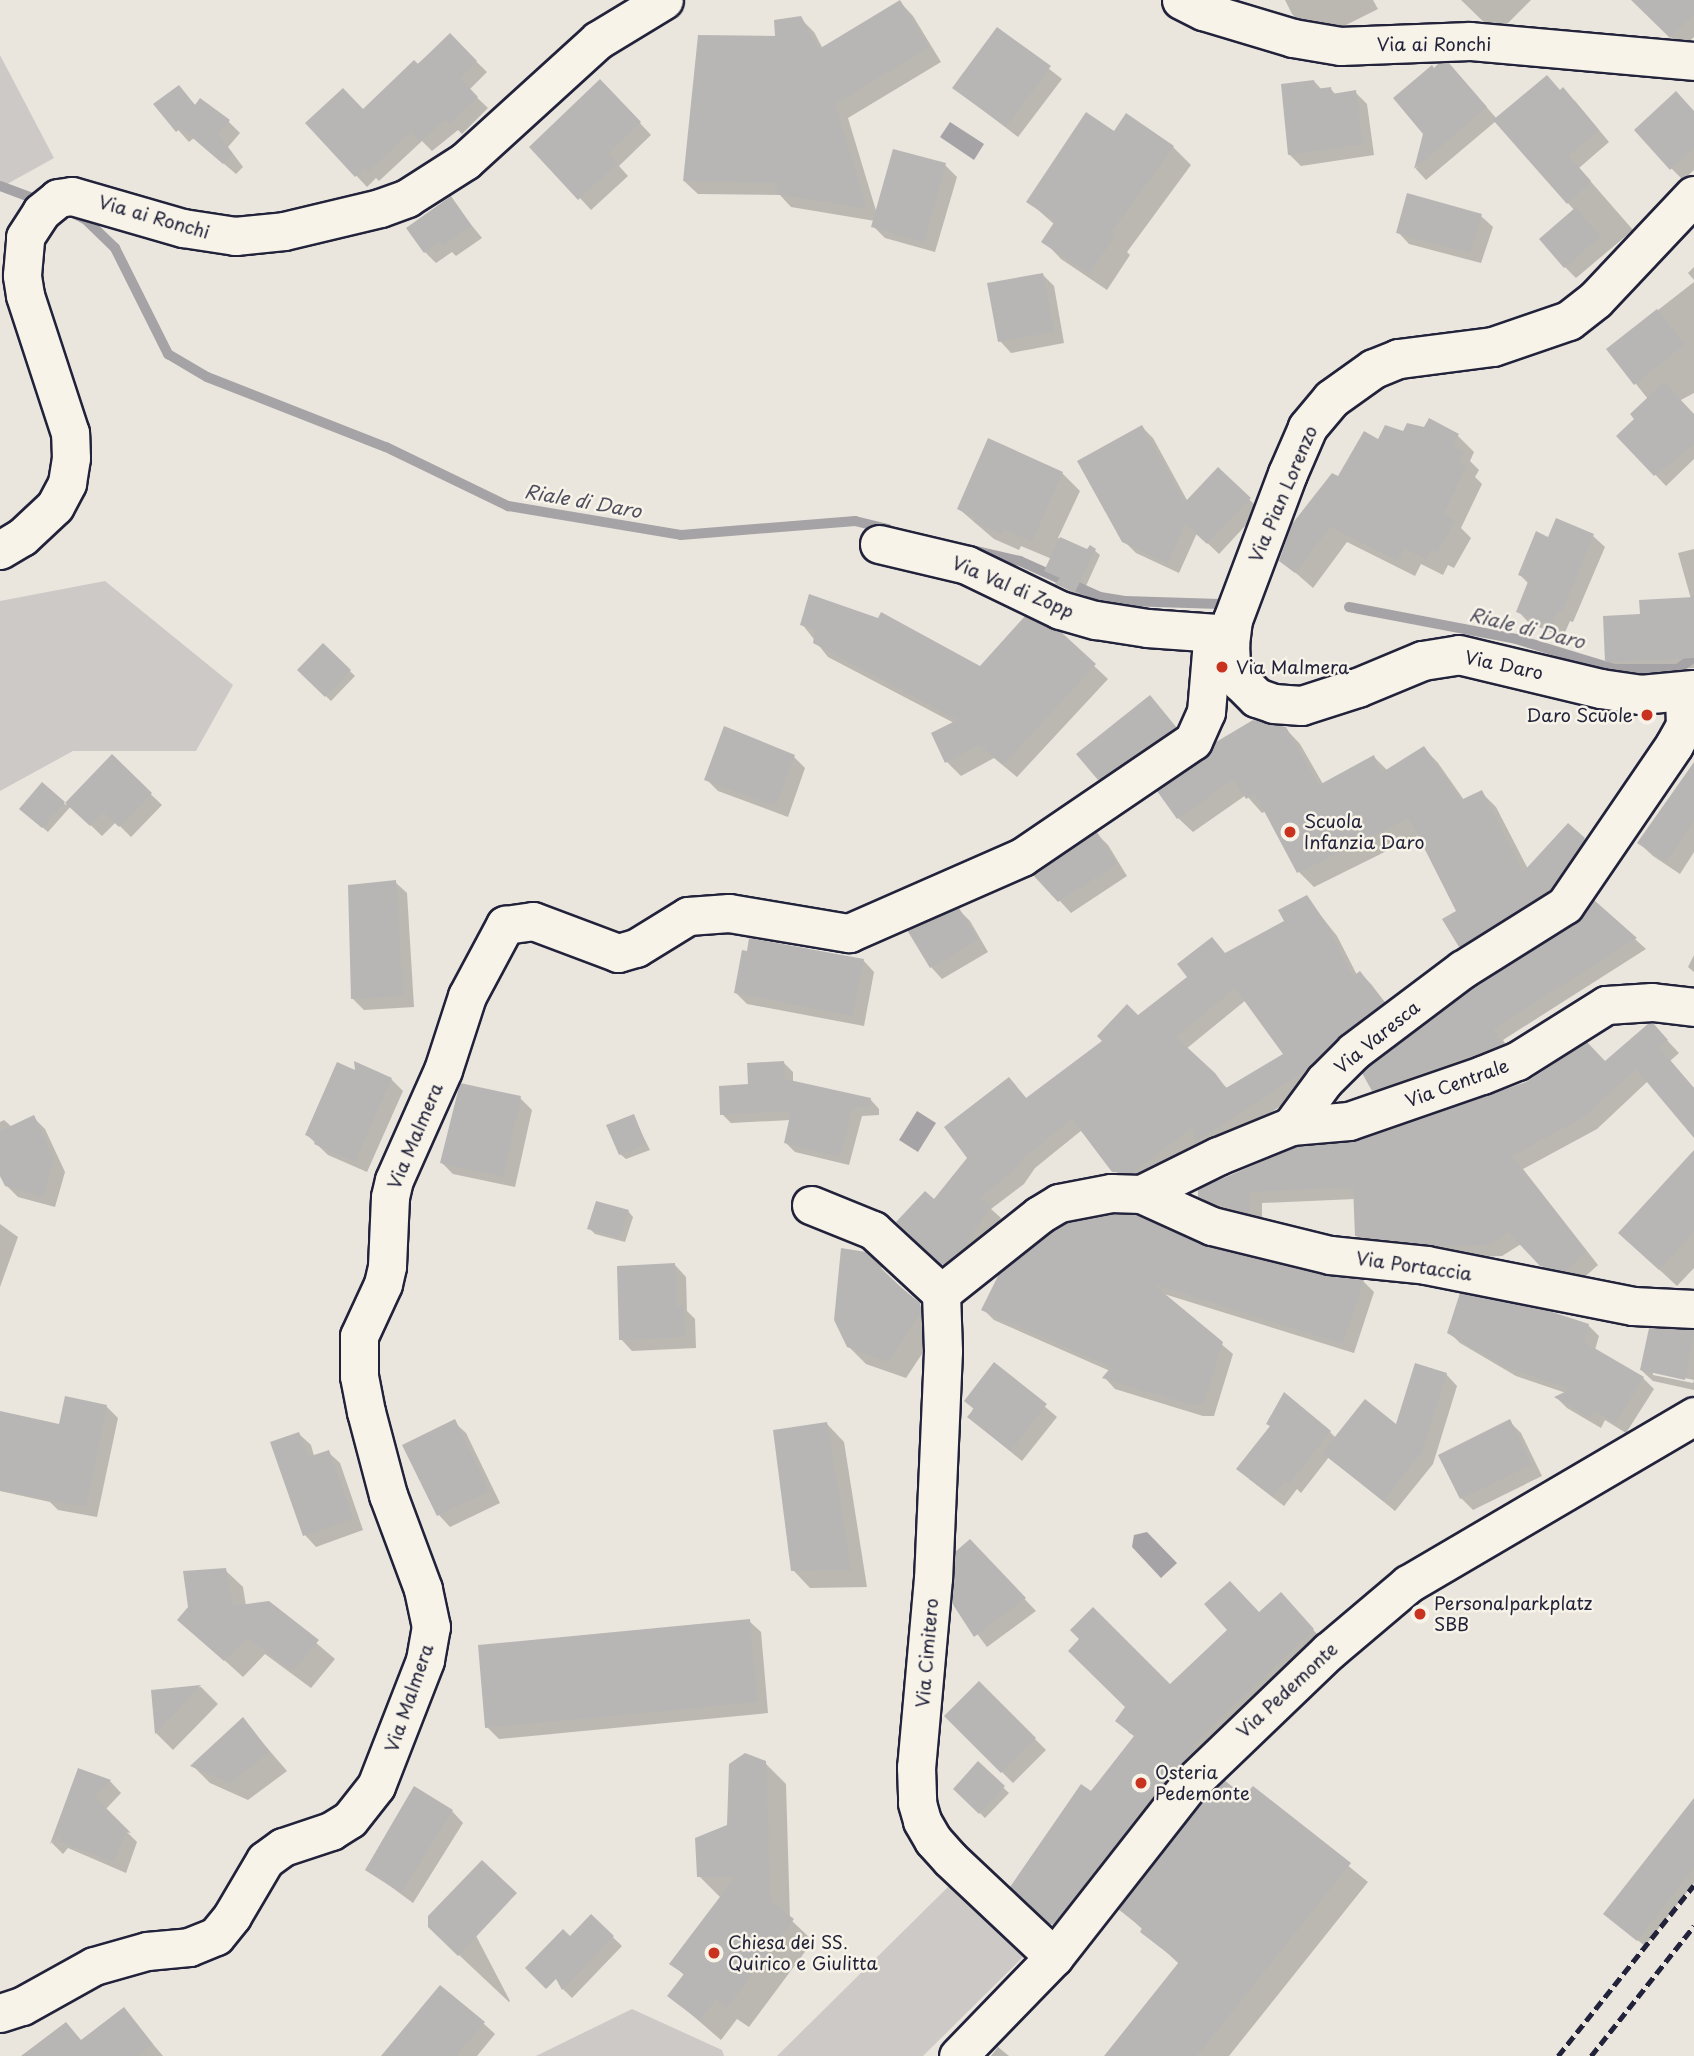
<!DOCTYPE html>
<style>
body{margin:0}
#map{position:relative;width:1694px;height:2056px;overflow:hidden;background:#eae6de;font-family:"Playpen Sans",sans-serif}
div>[style]{position:absolute}
.green>*{inset:0;background:#cdc9c6}
.water>*{inset:0;background:#a6a3a6}
.shadow>*{inset:0;background:#0003}
.stream>*{height:10px;margin:-5px;padding:0 5px;transform-origin:5px;border-radius:5px;background:#a6a3a6}
.building>*{inset:0;background:#b8b6b5}
.roads{filter:drop-shadow(2px 0 #22223b) drop-shadow(-2px 0 #22223b) drop-shadow(0 2px #22223b) drop-shadow(0 -2px #22223b)}
.minor>*{height:37px;margin:-18.5px;padding:0 18.5px;transform-origin:18.5px;border-radius:18.5px;background:#f7f3e8}
.tertiary>*{height:38px;margin:-19px;padding:0 19px;transform-origin:19px;border-radius:19px;background:#f7f3e8}
.rail>*{height:5px;margin-top:-2.5px;transform-origin:0;background:repeating-linear-gradient(90deg,#22223b 0 10px,transparent 0 15px)}
.dots>*{width:19px;height:19px;translate:-50% -50%;box-sizing:border-box;border:4px solid #f7f3e8;border-radius:50%}
span{translate:-50% -50%;white-space:nowrap;text-align:center;line-height:1.15;-webkit-text-stroke:5px #f7f3e8;paint-order:stroke}
.street-label{font-size:18px;color:#22223b}
.poi-label{font-size:18px;color:#22223b}
.left{translate:0 -50%;text-align:left}
.right{translate:-100% -50%;text-align:right}
.water-label{font-size:19px;color:#504f60;font-style:italic}
</style>
<div id="map">
<div class="green">
<div style="clip-path:polygon(0 55px,54px 158px,0 188px)"></div>
<div style="clip-path:polygon(105px 581px,233px 685px,196px 751px,73px 751px,0 791px,0 601px)"></div>
<div style="clip-path:polygon(951px 1884px,1023px 1957px,923px 2056px,777px 2056px)"></div>
<div style="clip-path:polygon(632px 2009px,722px 2050px,724px 2056px,536px 2056px)"></div>
</div>
<div class="water">
<div style="clip-path:polygon(950px 122px,984px 144px,974px 160px,940px 137px)"></div>
<div style="clip-path:polygon(917px 1111px,936px 1123px,918px 1152px,899px 1140px)"></div>
<div style="clip-path:polygon(1147px 1532px,1177px 1563px,1161px 1578px,1132px 1547px,1134px 1535px)"></div>
</div>
<div class="shadow">
<div style="clip-path:polygon(1285px 0,1373px 0,1378px 9px,1330px 33px,1306px 28px,1292px 14px)"></div>
<div style="clip-path:polygon(1461px 0,1531px 0,1499px 32px,1494px 32px)"></div>
<div style="clip-path:polygon(1646px 0,1694px 0,1694px 37px,1682px 48px,1641px 7px)"></div>
<div style="clip-path:polygon(900px 2px,913px 16px,941px 62px,848px 118px,877px 214px,894px 151px,945px 165px,957px 177px,935px 252px,885px 238px,873px 226px,875px 221px,791px 207px,780px 195px,698px 194px,684px 181px,777px 38px,800px 18px,814px 32px,823px 49px)"></div>
<div style="clip-path:polygon(998px 29px,1062px 79px,1018px 137px,954px 88px)"></div>
<div style="clip-path:polygon(450px 36px,487px 72px,469px 90px,488px 108px,462px 134px,458px 130px,432px 151px,422px 141px,379px 181px,376px 178px,367px 187px,307px 123px,363px 111px)"></div>
<div style="clip-path:polygon(1460px 77px,1497px 119px,1561px 92px,1575px 101px,1609px 142px,1579px 168px,1633px 230px,1576px 278px,1565px 267px,1575px 211px,1496px 121px,1426px 180px,1416px 169px,1425px 134px)"></div>
<div style="clip-path:polygon(1314px 81px,1322px 90px,1330px 88px,1336px 95px,1355px 92px,1367px 104px,1374px 155px,1301px 166px,1289px 154px)"></div>
<div style="clip-path:polygon(179px 88px,196px 106px,228px 121px,240px 133px,228px 147px,243px 167px,236px 174px,194px 138px,189px 142px,155px 104px)"></div>
<div style="clip-path:polygon(612px 93px,651px 135px,619px 166px,628px 176px,591px 210px,580px 198px)"></div>
<div style="clip-path:polygon(1694px 113px,1694px 170px,1683px 180px,1671px 168px)"></div>
<div style="clip-path:polygon(1127px 116px,1173px 147px,1191px 165px,1127px 252px,1130px 255px,1107px 290px,1061px 259px,1044px 241px,1055px 225px,1028px 201px,1115px 133px)"></div>
<div style="clip-path:polygon(450px 199px,482px 238px,456px 256px,452px 252px,436px 263px,425px 252px)"></div>
<div style="clip-path:polygon(1481px 216px,1493px 227px,1481px 263px,1409px 244px,1398px 232px)"></div>
<div style="clip-path:polygon(1694px 267px,1694px 280px,1688px 273px)"></div>
<div style="clip-path:polygon(1042px 274px,1054px 286px,1064px 343px,1011px 353px,1000px 341px)"></div>
<div style="clip-path:polygon(1694px 282px,1694px 393px,1679px 401px,1694px 416px,1694px 459px,1666px 486px,1619px 436px,1637px 419px,1648px 399px,1608px 349px)"></div>
<div style="clip-path:polygon(1142px 427px,1153px 438px,1188px 502px,1218px 469px,1260px 510px,1219px 554px,1197px 533px,1179px 573px,1136px 553px,1124px 541px)"></div>
<div style="clip-path:polygon(1404px 433px,1457px 435px,1474px 452px,1470px 461px,1479px 470px,1475px 477px,1482px 484px,1461px 528px,1471px 538px,1454px 568px,1448px 565px,1443px 575px,1421px 564px,1415px 576px,1347px 542px,1313px 588px,1281px 560px,1339px 478px,1379px 441px)"></div>
<div style="clip-path:polygon(1062px 473px,1080px 491px,1058px 538px,1087px 552px,1094px 550px,1100px 555px,1081px 597px,1057px 584px,1069px 580px,1047px 570px,1052px 559px,1021px 546px,1019px 550px,994px 539px,959px 509px)"></div>
<div style="clip-path:polygon(1557px 520px,1593px 536px,1605px 547px,1573px 622px,1570px 621px,1563px 637px,1529px 623px,1518px 611px,1529px 584px,1520px 575px,1549px 539px)"></div>
<div style="clip-path:polygon(1694px 549px,1694px 668px,1617px 672px,1607px 661px,1642px 615px,1691px 599px,1678px 553px)"></div>
<div style="clip-path:polygon(878px 620px,980px 668px,1060px 634px,1108px 679px,1017px 777px,994px 758px,961px 776px,947px 762px,933px 734px,954px 723px,828px 657px,802px 624px)"></div>
<div style="clip-path:polygon(323px 645px,355px 676px,331px 701px,299px 670px)"></div>
<div style="clip-path:polygon(1161px 709px,1186px 739px,1111px 791px,1099px 779px)"></div>
<div style="clip-path:polygon(1285px 728px,1300px 744px,1323px 784px,1374px 757px,1388px 771px,1424px 748px,1438px 763px,1464px 800px,1481px 792px,1496px 807px,1528px 869px,1584px 839px,1599px 854px,1475px 960px,1460px 946px,1458px 912px,1419px 835px,1314px 887px,1299px 872px,1266px 811px,1262px 813px,1246px 795px,1193px 832px,1178px 818px)"></div>
<div style="clip-path:polygon(112px 757px,162px 805px,131px 837px,116px 822px,102px 836px,71px 806px,48px 832px,27px 814px,42px 785px,66px 805px)"></div>
<div style="clip-path:polygon(794px 757px,805px 768px,788px 817px,718px 791px,707px 780px)"></div>
<div style="clip-path:polygon(1694px 765px,1694px 852px,1680px 874px,1653px 856px,1639px 843px)"></div>
<div style="clip-path:polygon(1097px 834px,1108px 845px,1127px 876px,1071px 913px,1036px 875px)"></div>
<div style="clip-path:polygon(395px 882px,407px 893px,414px 1007px,364px 1010px,353px 999px)"></div>
<div style="clip-path:polygon(evenodd,1306px 897px,1337px 936px,1357px 975px,1360px 973px,1371px 984px,1394px 1014px,1310px 1087px,1208px 1153px,1198px 1143px,1144px 1183px,1126px 1183px,1082px 1130px,1035px 1168px,1024px 1184px,991px 1209px,1001px 1218px,973px 1260px,955px 1275px,909px 1234px,970px 1158px,1009px 1079px,1027px 1099px,1226px 954px,1286px 922px,1306px 897px,1246px 1000px,1286px 1055px,1228px 1089px,1186px 1049px,1246px 1000px)"></div>
<div style="clip-path:polygon(1594px 902px,1646px 949px,1503px 1040px,1512px 1055px,1385px 1100px,1374px 1090px,1577px 924px)"></div>
<div style="clip-path:polygon(959px 910px,970px 921px,988px 952px,942px 979px,931px 967px)"></div>
<div style="clip-path:polygon(1694px 955px,1694px 972px,1688px 967px)"></div>
<div style="clip-path:polygon(863px 960px,874px 972px,864px 1026px,747px 1004px,736px 993px)"></div>
<div style="clip-path:polygon(1665px 1038px,1679px 1053px,1670px 1061px,1694px 1088px,1694px 1135px,1648px 1081px,1597px 1129px,1523px 1169px,1598px 1265px,1578px 1283px,1555px 1278px,1521px 1244px,1502px 1256px,1453px 1258px,1369px 1248px,1357px 1236px,1355px 1199px,1262px 1203px,1262px 1225px,1213px 1209px,1200px 1196px,1605px 1063px)"></div>
<div style="clip-path:polygon(784px 1063px,793px 1072px,793px 1082px,870px 1099px,879px 1109px,879px 1115px,862px 1116px,849px 1165px,795px 1152px,786px 1143px,791px 1120px,731px 1123px,722px 1114px,750px 1086px)"></div>
<div style="clip-path:polygon(357px 1073px,391px 1079px,403px 1091px,367px 1172px,328px 1155px,307px 1135px)"></div>
<div style="clip-path:polygon(520px 1098px,532px 1110px,515px 1187px,453px 1174px,442px 1163px)"></div>
<div style="clip-path:polygon(633px 1116px,650px 1150px,626px 1159px,620px 1154px)"></div>
<div style="clip-path:polygon(33px 1117px,45px 1129px,65px 1172px,55px 1207px,18px 1197px,6px 1185px,0 1171px,0 1122px,4px 1120px,12px 1127px)"></div>
<div style="clip-path:polygon(1694px 1155px,1694px 1268px,1677px 1286px,1638px 1250px)"></div>
<div style="clip-path:polygon(628px 1211px,633px 1217px,625px 1242px,595px 1234px,589px 1228px)"></div>
<div style="clip-path:polygon(0 1224px,18px 1237px,0 1287px)"></div>
<div style="clip-path:polygon(1206px 1248px,1325px 1277px,1363px 1281px,1374px 1292px,1354px 1353px,1161px 1293px,1233px 1354px,1214px 1416px,1203px 1416px,1115px 1389px,1105px 1378px,1110px 1371px,994px 1320px,983px 1309px)"></div>
<div style="clip-path:polygon(675px 1265px,686px 1277px,687px 1311px,695px 1319px,696px 1348px,632px 1351px,621px 1339px)"></div>
<div style="clip-path:polygon(881px 1268px,937px 1322px,938px 1330px,906px 1378px,866px 1364px,848px 1346px,835px 1319px)"></div>
<div style="clip-path:polygon(1588px 1325px,1599px 1336px,1595px 1350px,1643px 1378px,1654px 1389px,1626px 1433px,1605px 1420px,1601px 1428px,1567px 1408px,1557px 1398px,1566px 1393px,1516px 1376px,1460px 1343px,1449px 1332px)"></div>
<div style="clip-path:polygon(evenodd,1650px 1330px,1694px 1331px,1694px 1390px,1653px 1381px,1641px 1370px,1650px 1330px,1653px 1371px,1694px 1380px,1693px 1383px,1653px 1375px,1653px 1371px)"></div>
<div style="clip-path:polygon(995px 1364px,1057px 1417px,1022px 1461px,969px 1417px)"></div>
<div style="clip-path:polygon(1446px 1374px,1457px 1386px,1433px 1464px,1395px 1511px,1329px 1457px,1301px 1493px,1297px 1489px,1284px 1506px,1249px 1479px,1272px 1427px,1330px 1432px,1336px 1438px,1397px 1427px)"></div>
<div style="clip-path:polygon(106px 1406px,118px 1418px,97px 1517px,58px 1510px,50px 1502px,0 1491px,0 1413px,60px 1426px)"></div>
<div style="clip-path:polygon(1509px 1421px,1521px 1433px,1542px 1476px,1473px 1510px,1461px 1498px)"></div>
<div style="clip-path:polygon(454px 1422px,466px 1433px,500px 1503px,450px 1527px,439px 1515px)"></div>
<div style="clip-path:polygon(827px 1424px,844px 1442px,867px 1587px,810px 1588px,793px 1570px)"></div>
<div style="clip-path:polygon(299px 1434px,311px 1445px,314px 1456px,328px 1452px,340px 1463px,363px 1530px,316px 1547px,305px 1535px)"></div>
<div style="clip-path:polygon(981px 1553px,1036px 1611px,987px 1647px,954px 1603px)"></div>
<div style="clip-path:polygon(225px 1570px,243px 1587px,246px 1606px,268px 1602px,335px 1659px,311px 1688px,265px 1654px,243px 1677px,180px 1620px)"></div>
<div style="clip-path:polygon(1292px 1606px,1324px 1642px,1062px 1934px,1012px 1886px,1136px 1737px,1128px 1732px,1170px 1687px,1229px 1630px,1259px 1614px)"></div>
<div style="clip-path:polygon(749px 1621px,761px 1632px,768px 1713px,499px 1739px,487px 1727px)"></div>
<div style="clip-path:polygon(979px 1683px,1046px 1750px,1013px 1783px,946px 1716px)"></div>
<div style="clip-path:polygon(201px 1687px,218px 1704px,173px 1750px,156px 1733px,153px 1691px)"></div>
<div style="clip-path:polygon(243px 1720px,287px 1771px,248px 1800px,210px 1783px,193px 1766px)"></div>
<div style="clip-path:polygon(765px 1763px,786px 1784px,790px 1919px,813px 1941px,749px 2027px,737px 2019px,721px 2040px,670px 1996px,685px 1976px,672px 1963px,721px 1898px,699px 1876px)"></div>
<div style="clip-path:polygon(978px 1764px,1009px 1793px,985px 1818px,955px 1789px)"></div>
<div style="clip-path:polygon(79px 1770px,110px 1781px,121px 1793px,105px 1810px,137px 1842px,126px 1873px,68px 1848px,63px 1854px,52px 1843px)"></div>
<div style="clip-path:polygon(1253px 1788px,1368px 1882px,1229px 2056px,1106px 2056px,1179px 1964px,1121px 1909px)"></div>
<div style="clip-path:polygon(1694px 1801px,1694px 1883px,1645px 1946px,1612px 1920px)"></div>
<div style="clip-path:polygon(452px 1811px,463px 1823px,413px 1903px,367px 1869px)"></div>
<div style="clip-path:polygon(461px 1907px,510px 2001px,509px 2002px,442px 1939px)"></div>
<div style="clip-path:polygon(591px 1916px,622px 1946px,572px 1998px,563px 1989px,543px 1952px,570px 1938px)"></div>
<div style="clip-path:polygon(124px 2010px,163px 2056px,44px 2056px,82px 2042px)"></div>
<div style="clip-path:polygon(483px 2023px,495px 2034px,477px 2056px,391px 2056px)"></div>
<div style="clip-path:polygon(998px 2047px,1009px 2056px,991px 2056px)"></div>
</div>
<div class="stream">
<div style="left:0;top:186px;width:46px;rotate:20.4deg"></div>
<div style="left:75px;top:214px;width:11px;rotate:27deg"></div>
<div style="left:85px;top:219px;width:42px;rotate:44deg"></div>
<div style="left:115px;top:248px;width:119px;rotate:63.4deg"></div>
<div style="left:168px;top:354px;width:45px;rotate:30.5deg"></div>
<div style="left:207px;top:377px;width:192px;rotate:21.4deg"></div>
<div style="left:386px;top:447px;width:136px;rotate:25.8deg"></div>
<div style="left:508px;top:506px;width:175px;rotate:9.5deg"></div>
<div style="left:681px;top:535px;width:175px;rotate:-4.6deg"></div>
<div style="left:855px;top:521px;width:34px;rotate:14deg"></div>
<div style="left:968px;top:549px;width:53px;rotate:13deg"></div>
<div style="left:1020px;top:561px;width:88px;rotate:24.2deg"></div>
<div style="left:1100px;top:597px;width:25px;rotate:9deg"></div>
<div style="left:1125px;top:601px;width:95px;rotate:1.8deg"></div>
<div style="left:1349px;top:607px;width:170px;rotate:10.8deg"></div>
<div style="left:1516px;top:639px;width:103px;rotate:16.9deg"></div>
<div style="left:1615px;top:669px;width:63px"></div>
<div style="left:1678px;top:669px;width:20px;rotate:-37deg"></div>
</div>
<div class="building">
<div style="clip-path:polygon(900px 0,929px 47px,835px 104px,867px 209px,776px 194px,778px 183px,683px 181px,698px 35px,775px 36px,774px 20px,801px 16px,819px 49px)"></div>
<div style="clip-path:polygon(1631px 0,1694px 0,1694px 14px,1670px 38px)"></div>
<div style="clip-path:polygon(997px 27px,1051px 66px,1006px 127px,952px 88px)"></div>
<div style="clip-path:polygon(450px 33px,477px 61px,460px 78px,478px 97px,450px 124px,446px 120px,420px 141px,411px 131px,368px 172px,365px 168px,355px 177px,305px 123px,343px 88px,363px 109px,414px 60px,418px 64px)"></div>
<div style="clip-path:polygon(1439px 63px,1449px 63px,1487px 107px,1414px 169px,1423px 134px,1393px 98px,1432px 65px,1434px 68px)"></div>
<div style="clip-path:polygon(1547px 75px,1560px 90px,1563px 87px,1599px 130px,1569px 156px,1591px 181px,1567px 204px,1493px 120px)"></div>
<div style="clip-path:polygon(600px 79px,641px 122px,608px 153px,618px 163px,578px 200px,529px 147px)"></div>
<div style="clip-path:polygon(1314px 80px,1316px 89px,1331px 87px,1332px 94px,1356px 90px,1363px 144px,1288px 155px,1281px 84px)"></div>
<div style="clip-path:polygon(179px 85px,195px 105px,200px 98px,230px 120px,218px 134px,233px 154px,223px 164px,181px 128px,176px 132px,153px 104px)"></div>
<div style="clip-path:polygon(1676px 91px,1694px 111px,1694px 148px,1670px 170px,1634px 130px)"></div>
<div style="clip-path:polygon(1086px 112px,1114px 131px,1126px 113px,1174px 146px,1110px 234px,1114px 237px,1089px 274px,1041px 242px,1055px 221px,1026px 202px)"></div>
<div style="clip-path:polygon(893px 149px,946px 163px,924px 242px,871px 227px)"></div>
<div style="clip-path:polygon(1407px 193px,1482px 214px,1470px 253px,1396px 233px)"></div>
<div style="clip-path:polygon(451px 196px,472px 226px,443px 246px,440px 242px,424px 253px,406px 228px)"></div>
<div style="clip-path:polygon(1576px 207px,1600px 237px,1564px 268px,1539px 239px)"></div>
<div style="clip-path:polygon(1043px 273px,1054px 332px,998px 342px,987px 283px)"></div>
<div style="clip-path:polygon(1657px 309px,1685px 344px,1634px 385px,1606px 349px)"></div>
<div style="clip-path:polygon(1664px 382px,1694px 414px,1694px 445px,1654px 476px,1616px 436px,1634px 419px,1630px 414px)"></div>
<div style="clip-path:polygon(1429px 418px,1459px 434px,1452px 446px,1464px 452px,1458px 462px,1466px 466px,1444px 514px,1455px 520px,1437px 553px,1431px 550px,1426px 560px,1404px 548px,1398px 561px,1330px 527px,1295px 573px,1279px 561px,1292px 524px,1332px 473px,1338px 476px,1364px 431px,1378px 439px,1385px 425px,1403px 431px,1407px 423px,1424px 427px)"></div>
<div style="clip-path:polygon(1142px 425px,1185px 502px,1218px 467px,1251px 498px,1207px 544px,1185px 524px,1168px 563px,1122px 542px,1077px 461px)"></div>
<div style="clip-path:polygon(988px 438px,1063px 472px,1032px 542px,1003px 529px,1001px 534px,974px 522px,976px 518px,957px 509px)"></div>
<div style="clip-path:polygon(1556px 518px,1594px 534px,1562px 612px,1558px 610px,1551px 626px,1516px 612px,1529px 579px,1518px 575px,1536px 531px,1548px 537px)"></div>
<div style="clip-path:polygon(1060px 537px,1087px 549px,1090px 545px,1096px 549px,1075px 592px,1055px 584px,1060px 578px,1044px 571px)"></div>
<div style="clip-path:polygon(809px 594px,878px 618px,881px 612px,980px 666px,1025px 616px,1061px 632px,1096px 664px,1003px 765px,979px 745px,945px 763px,931px 733px,957px 720px,813px 643px,815px 630px,800px 625px)"></div>
<div style="clip-path:polygon(1694px 597px,1694px 658px,1605px 662px,1603px 616px,1640px 614px,1639px 600px)"></div>
<div style="clip-path:polygon(323px 643px,351px 670px,325px 697px,297px 670px)"></div>
<div style="clip-path:polygon(1150px 695px,1176px 727px,1098px 780px,1076px 754px)"></div>
<div style="clip-path:polygon(1253px 720px,1286px 727px,1319px 785px,1374px 755px,1381px 773px,1424px 746px,1461px 800px,1482px 790px,1523px 872px,1568px 823px,1585px 838px,1550px 890px,1459px 947px,1442px 919px,1456px 911px,1409px 818px,1297px 873px,1255px 794px,1246px 799px,1234px 779px,1177px 819px,1157px 791px,1205px 758px,1216px 742px)"></div>
<div style="clip-path:polygon(724px 726px,795px 755px,776px 806px,704px 780px)"></div>
<div style="clip-path:polygon(112px 754px,152px 793px,119px 827px,103px 812px,90px 826px,65px 803px)"></div>
<div style="clip-path:polygon(1694px 762px,1694px 820px,1666px 862px,1637px 843px)"></div>
<div style="clip-path:polygon(42px 782px,65px 802px,42px 828px,19px 809px)"></div>
<div style="clip-path:polygon(1097px 832px,1117px 864px,1058px 902px,1033px 875px)"></div>
<div style="clip-path:polygon(396px 880px,403px 996px,351px 999px,348px 885px)"></div>
<div style="clip-path:polygon(evenodd,1307px 895px,1326px 923px,1353px 976px,1360px 971px,1384px 1002px,1339px 1036px,1306px 1070px,1195px 1142px,1194px 1126px,1132px 1173px,1112px 1172px,1072px 1119px,1024px 1157px,1013px 1172px,979px 1198px,991px 1206px,962px 1249px,942px 1265px,896px 1222px,925px 1191px,934px 1199px,967px 1158px,944px 1127px,1009px 1077px,1026px 1098px,1102px 1041px,1097px 1036px,1127px 1004px,1138px 1015px,1187px 977px,1177px 964px,1212px 937px,1225px 953px,1284px 921px,1278px 910px,1307px 895px,1235px 988px,1283px 1054px,1226px 1088px,1215px 1073px,1176px 1037px,1235px 988px)"></div>
<div style="clip-path:polygon(1594px 900px,1637px 938px,1493px 1029px,1503px 1044px,1372px 1091px,1362px 1073px,1368px 1067px,1475px 986px,1576px 923px)"></div>
<div style="clip-path:polygon(959px 908px,978px 940px,930px 968px,907px 930px)"></div>
<div style="clip-path:polygon(749px 938px,864px 959px,852px 1016px,734px 993px,742px 950px,747px 951px)"></div>
<div style="clip-path:polygon(1649px 1023px,1653px 1023px,1668px 1040px,1659px 1047px,1694px 1088px,1694px 1138px,1636px 1069px,1584px 1117px,1512px 1156px,1587px 1252px,1565px 1271px,1540px 1266px,1508px 1232px,1489px 1245px,1439px 1246px,1355px 1236px,1353px 1187px,1250px 1192px,1250px 1214px,1198px 1197px,1198px 1189px,1296px 1147px,1356px 1141px,1526px 1082px,1587px 1042px,1605px 1061px)"></div>
<div style="clip-path:polygon(354px 1061px,392px 1078px,355px 1162px,314px 1144px,316px 1140px,305px 1135px,337px 1062px,355px 1070px)"></div>
<div style="clip-path:polygon(784px 1061px,785px 1079px,871px 1098px,870px 1106px,853px 1107px,840px 1157px,784px 1143px,791px 1111px,720px 1115px,719px 1086px,748px 1084px,747px 1063px)"></div>
<div style="clip-path:polygon(460px 1083px,521px 1096px,503px 1177px,440px 1163px)"></div>
<div style="clip-path:polygon(634px 1114px,646px 1144px,619px 1155px,606px 1125px)"></div>
<div style="clip-path:polygon(34px 1115px,54px 1159px,43px 1197px,5px 1186px,0 1176px,0 1131px)"></div>
<div style="clip-path:polygon(1694px 1150px,1694px 1232px,1659px 1270px,1618px 1233px)"></div>
<div style="clip-path:polygon(596px 1201px,629px 1210px,620px 1238px,587px 1229px)"></div>
<div style="clip-path:polygon(1113px 1214px,1136px 1215px,1207px 1246px,1325px 1275px,1364px 1280px,1343px 1344px,1153px 1284px,1223px 1342px,1203px 1405px,1191px 1405px,1102px 1378px,1111px 1367px,981px 1310px,999px 1274px,1051px 1232px,1067px 1223px)"></div>
<div style="clip-path:polygon(841px 1248px,866px 1252px,882px 1267px,880px 1270px,920px 1303px,921px 1312px,888px 1362px,847px 1347px,834px 1320px)"></div>
<div style="clip-path:polygon(675px 1263px,676px 1306px,684px 1305px,685px 1337px,619px 1340px,617px 1266px)"></div>
<div style="clip-path:polygon(1460px 1293px,1546px 1310px,1589px 1324px,1584px 1342px,1644px 1377px,1615px 1423px,1594px 1410px,1590px 1418px,1554px 1397px,1571px 1389px,1503px 1366px,1447px 1333px)"></div>
<div style="clip-path:polygon(1649px 1328px,1694px 1330px,1685px 1380px,1640px 1370px)"></div>
<div style="clip-path:polygon(994px 1362px,1047px 1404px,1010px 1451px,967px 1417px,974px 1409px,964px 1401px)"></div>
<div style="clip-path:polygon(1415px 1363px,1447px 1373px,1422px 1452px,1383px 1501px,1322px 1453px,1365px 1399px,1396px 1424px)"></div>
<div style="clip-path:polygon(1284px 1392px,1331px 1431px,1289px 1484px,1286px 1480px,1273px 1497px,1236px 1469px,1270px 1426px,1266px 1424px)"></div>
<div style="clip-path:polygon(65px 1396px,107px 1405px,86px 1507px,0 1490px,0 1411px,59px 1424px)"></div>
<div style="clip-path:polygon(455px 1419px,489px 1491px,437px 1516px,402px 1445px)"></div>
<div style="clip-path:polygon(1510px 1419px,1532px 1465px,1460px 1499px,1438px 1455px)"></div>
<div style="clip-path:polygon(827px 1422px,851px 1570px,791px 1571px,773px 1430px)"></div>
<div style="clip-path:polygon(299px 1432px,308px 1457px,329px 1450px,353px 1519px,303px 1536px,270px 1442px)"></div>
<div style="clip-path:polygon(970px 1539px,1026px 1598px,974px 1637px,952px 1603px,955px 1552px)"></div>
<div style="clip-path:polygon(226px 1568px,232px 1606px,269px 1601px,319px 1640px,293px 1671px,247px 1638px,224px 1661px,177px 1620px,188px 1607px,183px 1571px)"></div>
<div style="clip-path:polygon(1230px 1581px,1259px 1612px,1281px 1592px,1314px 1629px,1190px 1748px,1196px 1750px,1171px 1773px,1053px 1924px,1049px 1924px,1010px 1887px,1081px 1784px,1091px 1791px,1134px 1736px,1115px 1721px,1125px 1707px,1068px 1651px,1079px 1639px,1070px 1630px,1093px 1607px,1170px 1684px,1227px 1630px,1204px 1604px)"></div>
<div style="clip-path:polygon(750px 1619px,757px 1702px,485px 1728px,478px 1645px)"></div>
<div style="clip-path:polygon(979px 1681px,1036px 1738px,1001px 1773px,944px 1716px)"></div>
<div style="clip-path:polygon(201px 1685px,155px 1734px,151px 1690px)"></div>
<div style="clip-path:polygon(243px 1717px,270px 1752px,230px 1783px,190px 1766px)"></div>
<div style="clip-path:polygon(745px 1753px,766px 1761px,771px 1902px,794px 1919px,727px 2008px,716px 1999px,700px 2021px,667px 1996px,684px 1974px,669px 1964px,735px 1877px,697px 1877px,695px 1838px,727px 1825px,729px 1764px)"></div>
<div style="clip-path:polygon(978px 1761px,1005px 1786px,979px 1814px,953px 1789px)"></div>
<div style="clip-path:polygon(78px 1768px,111px 1780px,95px 1797px,131px 1833px,126px 1832px,114px 1862px,59px 1841px,63px 1831px,50px 1844px)"></div>
<div style="clip-path:polygon(1224px 1780px,1244px 1796px,1253px 1786px,1351px 1863px,1197px 2056px,1104px 2056px,1179px 1962px,1140px 1932px,1142px 1928px,1118px 1909px,1204px 1800px)"></div>
<div style="clip-path:polygon(414px 1786px,453px 1810px,401px 1893px,365px 1870px)"></div>
<div style="clip-path:polygon(1694px 1798px,1694px 1868px,1637px 1941px,1603px 1914px)"></div>
<div style="clip-path:polygon(482px 1860px,517px 1893px,458px 1956px,428px 1927px,428px 1916px)"></div>
<div style="clip-path:polygon(591px 1914px,614px 1936px,562px 1990px,556px 1979px,546px 1989px,525px 1968px,563px 1929px,570px 1936px)"></div>
<div style="clip-path:polygon(440px 1985px,485px 2022px,456px 2056px,381px 2056px)"></div>
<div style="clip-path:polygon(124px 2007px,153px 2044px,137px 2056px,21px 2056px,66px 2022px,81px 2040px)"></div>
</div>
<div class="roads">
<div class="minor">
<div style="left:1181px;top:0;width:25px;rotate:27deg"></div>
<div style="left:1203px;top:11px;width:94px;rotate:16.7deg"></div>
<div style="left:1293px;top:38px;width:48px;rotate:9.7deg"></div>
<div style="left:1340px;top:46px;width:130px;rotate:-2.2deg"></div>
<div style="left:1470px;top:41px;width:225px;rotate:5.1deg"></div>
<div style="left:879px;top:544px;width:90px;rotate:13.4deg"></div>
<div style="left:967px;top:565px;width:103px;rotate:25.8deg"></div>
<div style="left:1060px;top:610px;width:37px;rotate:16deg"></div>
<div style="left:1096px;top:620px;width:52px;rotate:8.9deg"></div>
<div style="left:1147px;top:628px;width:84px;rotate:4.1deg"></div>
<div style="left:0;top:550px;width:26px;rotate:-31deg"></div>
<div style="left:22px;top:537px;width:45px;rotate:-43.2deg"></div>
<div style="left:55px;top:506px;width:26px;rotate:-62deg"></div>
<div style="left:67px;top:483px;width:25px;rotate:-81deg"></div>
<div style="left:71px;top:458px;width:25px;rotate:-92deg"></div>
<div style="left:70px;top:433px;width:145px;rotate:-108.1deg"></div>
<div style="left:25px;top:295px;width:20px;rotate:-99deg"></div>
<div style="left:22px;top:275px;width:38px;rotate:-85deg"></div>
<div style="left:25px;top:237px;width:30px;rotate:-57deg"></div>
<div style="left:41px;top:212px;width:22px;rotate:-39deg"></div>
<div style="left:58px;top:198px;width:14px;rotate:-8deg"></div>
<div style="left:72px;top:196px;width:116px;rotate:16.1deg"></div>
<div style="left:183px;top:228px;width:53px;rotate:8.7deg"></div>
<div style="left:235px;top:236px;width:49px;rotate:-5.8deg"></div>
<div style="left:284px;top:231px;width:99px;rotate:-13.5deg"></div>
<div style="left:380px;top:208px;width:29px;rotate:-20deg"></div>
<div style="left:407px;top:198px;width:69px;rotate:-32.5deg"></div>
<div style="left:465px;top:161px;width:180px;rotate:-42.3deg"></div>
<div style="left:598px;top:40px;width:77px;rotate:-31.2deg"></div>
<div style="left:1291px;top:1126px;width:58px;rotate:-4.9deg"></div>
<div style="left:1349px;top:1121px;width:141px;rotate:-19.1deg"></div>
<div style="left:1482px;top:1075px;width:38px;rotate:-22deg"></div>
<div style="left:1517px;top:1061px;width:105px;rotate:-32.2deg"></div>
<div style="left:1606px;top:1005px;width:46px;rotate:-3.7deg"></div>
<div style="left:1652px;top:1002px;width:42px;rotate:6.8deg"></div>
<div style="left:1141px;top:1194px;width:78px;rotate:24.3deg"></div>
<div style="left:1212px;top:1226px;width:122px;rotate:13.8deg"></div>
<div style="left:1330px;top:1255px;width:97px;rotate:5.9deg"></div>
<div style="left:1426px;top:1265px;width:211px;rotate:11.2deg"></div>
<div style="left:1633px;top:1306px;width:61px;rotate:2.8deg"></div>
<div style="left:811px;top:1205px;width:67px;rotate:22deg"></div>
<div style="left:873px;top:1230px;width:93px;rotate:42.8deg"></div>
<div style="left:941px;top:1293px;width:125px;rotate:-38.5deg"></div>
<div style="left:1039px;top:1215px;width:23px;rotate:-31deg"></div>
<div style="left:1059px;top:1203px;width:53px;rotate:-10.9deg"></div>
<div style="left:1111px;top:1193px;width:30px;rotate:2deg"></div>
<div style="left:1141px;top:1194px;width:86px;rotate:-26.3deg"></div>
<div style="left:1218px;top:1156px;width:79px;rotate:-22.3deg"></div>
<div style="left:1291px;top:1126px;width:56px;rotate:-53.7deg"></div>
<div style="left:1324px;top:1081px;width:42px;rotate:-45deg"></div>
<div style="left:1354px;top:1051px;width:136px;rotate:-37deg"></div>
<div style="left:1463px;top:969px;width:120px;rotate:-32.1deg"></div>
<div style="left:1565px;top:905px;width:194px;rotate:-55.7deg"></div>
<div style="left:1674px;top:745px;width:23px;rotate:-61deg"></div>
<div style="left:1685px;top:725px;width:33px;rotate:-92deg"></div>
<div style="left:941px;top:1293px;width:58px;rotate:88deg"></div>
<div style="left:943px;top:1351px;width:227px;rotate:92.5deg"></div>
<div style="left:933px;top:1578px;width:190px;rotate:95.1deg"></div>
<div style="left:916px;top:1767px;width:36px;rotate:88deg"></div>
<div style="left:917px;top:1803px;width:19px;rotate:74deg"></div>
<div style="left:922px;top:1821px;width:22px;rotate:60deg"></div>
<div style="left:933px;top:1840px;width:25px;rotate:48deg"></div>
<div style="left:950px;top:1859px;width:143px;rotate:43.3deg"></div>
<div style="left:0;top:2013px;width:23px;rotate:-18deg"></div>
<div style="left:22px;top:2006px;width:82px;rotate:-29.1deg"></div>
<div style="left:94px;top:1966px;width:55px;rotate:-15.8deg"></div>
<div style="left:147px;top:1951px;width:42px;rotate:-5.4deg"></div>
<div style="left:189px;top:1947px;width:29px;rotate:-22deg"></div>
<div style="left:216px;top:1936px;width:26px;rotate:-51deg"></div>
<div style="left:232px;top:1916px;width:65px;rotate:-59.5deg"></div>
<div style="left:265px;top:1860px;width:22px;rotate:-36deg"></div>
<div style="left:283px;top:1847px;width:51px;rotate:-18.4deg"></div>
<div style="left:331px;top:1831px;width:22px;rotate:-32deg"></div>
<div style="left:350px;top:1819px;width:42px;rotate:-51.8deg"></div>
<div style="left:376px;top:1786px;width:135px;rotate:-68.7deg"></div>
<div style="left:425px;top:1660px;width:34px;rotate:-80deg"></div>
<div style="left:431px;top:1627px;width:39px;rotate:-102deg"></div>
<div style="left:423px;top:1589px;width:100px;rotate:-110.4deg"></div>
<div style="left:388px;top:1495px;width:86px;rotate:-104.8deg"></div>
<div style="left:366px;top:1412px;width:37px;rotate:-101deg"></div>
<div style="left:359px;top:1376px;width:40px;rotate:-90deg"></div>
<div style="left:359px;top:1336px;width:57px;rotate:-65.2deg"></div>
<div style="left:383px;top:1284px;width:18px;rotate:-77deg"></div>
<div style="left:387px;top:1266px;width:69px;rotate:-87.5deg"></div>
<div style="left:390px;top:1197px;width:17px;rotate:-77deg"></div>
<div style="left:394px;top:1180px;width:120px;rotate:-66deg"></div>
<div style="left:443px;top:1070px;width:78px;rotate:-72deg"></div>
<div style="left:467px;top:996px;width:81px;rotate:-61.8deg"></div>
<div style="left:505px;top:925px;width:28px;rotate:-8deg"></div>
<div style="left:533px;top:921px;width:91px;rotate:20.6deg"></div>
<div style="left:618px;top:953px;width:19px;rotate:-16deg"></div>
<div style="left:636px;top:948px;width:61px;rotate:-31.6deg"></div>
<div style="left:688px;top:916px;width:41px;rotate:-4.2deg"></div>
<div style="left:729px;top:913px;width:122px;rotate:9.5deg"></div>
<div style="left:849px;top:933px;width:189px;rotate:-23.7deg"></div>
<div style="left:1022px;top:857px;width:207px;rotate:-34.2deg"></div>
<div style="left:1193px;top:741px;width:32px;rotate:-66deg"></div>
<div style="left:1206px;top:712px;width:59px;rotate:-85.2deg"></div>
<div style="left:1211px;top:653px;width:21px;rotate:-23deg"></div>
<div style="left:958px;top:2056px;width:138px;rotate:-45.9deg"></div>
<div style="left:1054px;top:1957px;width:217px;rotate:-51.9deg"></div>
<div style="left:1188px;top:1786px;width:195px;rotate:-43.8deg"></div>
<div style="left:1329px;top:1651px;width:104px;rotate:-40.3deg"></div>
<div style="left:1408px;top:1584px;width:332px;rotate:-30.4deg"></div>
</div>
<div class="tertiary">
<div style="left:1694px;top:196px;width:143px;rotate:133.3deg"></div>
<div style="left:1596px;top:300px;width:34px;rotate:142deg"></div>
<div style="left:1569px;top:321px;width:80px;rotate:161.1deg"></div>
<div style="left:1493px;top:347px;width:95px;rotate:172.7deg"></div>
<div style="left:1399px;top:359px;width:27px;rotate:158deg"></div>
<div style="left:1374px;top:369px;width:52px;rotate:144.5deg"></div>
<div style="left:1332px;top:399px;width:38px;rotate:130deg"></div>
<div style="left:1308px;top:428px;width:50px;rotate:113.5deg"></div>
<div style="left:1288px;top:474px;width:156px;rotate:110.6deg"></div>
<div style="left:1233px;top:620px;width:25px;rotate:97deg"></div>
<div style="left:1230px;top:645px;width:20px;rotate:87deg"></div>
<div style="left:1231px;top:665px;width:20px;rotate:60deg"></div>
<div style="left:1241px;top:682px;width:23px;rotate:45deg"></div>
<div style="left:1257px;top:698px;width:18px;rotate:19deg"></div>
<div style="left:1274px;top:704px;width:28px;rotate:4deg"></div>
<div style="left:1302px;top:706px;width:59px;rotate:-17.8deg"></div>
<div style="left:1358px;top:688px;width:70px;rotate:-22.6deg"></div>
<div style="left:1423px;top:661px;width:36px;rotate:-9deg"></div>
<div style="left:1459px;top:655px;width:146px;rotate:13.5deg"></div>
<div style="left:1601px;top:689px;width:40px;rotate:8.5deg"></div>
<div style="left:1641px;top:695px;width:53px;rotate:-5.4deg"></div>
</div>
</div>
<div class="rail">
<div style="left:1558px;top:2056px;width:218px;rotate:-51.5deg"></div>
<div style="left:1591px;top:2056px;width:166px;rotate:-51.6deg"></div>
</div>
<div class="dots">
<div style="left:1222px;top:667px;background:#c8321e"></div>
<div style="left:1647px;top:715px;background:#c8321e"></div>
<div style="left:1290px;top:832px;background:#c8321e"></div>
<div style="left:1420px;top:1614px;background:#c8321e"></div>
<div style="left:1141px;top:1783px;background:#c8321e"></div>
<div style="left:714px;top:1953px;background:#c8321e"></div>
</div>
<div class="street-label">
<span style="left:1434px;top:44px">Via ai Ronchi</span>
<span style="left:154px;top:217px;rotate:16deg">Via ai Ronchi</span>
<span style="left:1283px;top:494px;rotate:-67deg">Via Pian Lorenzo</span>
<span style="left:1013px;top:587px;rotate:23deg">Via Val di Zopp</span>
<span style="left:1504px;top:665px;rotate:12deg">Via Daro</span>
<span style="left:1377px;top:1037px;rotate:-39deg">Via Varesca</span>
<span style="left:1457px;top:1083px;rotate:-20deg">Via Centrale</span>
<span style="left:415px;top:1136px;rotate:-67deg">Via Malmera</span>
<span style="left:1414px;top:1266px;rotate:8deg">Via Portaccia</span>
<span style="left:927px;top:1653px;rotate:-85deg">Via Cimitero</span>
<span style="left:1287px;top:1690px;rotate:-43deg">Via Pedemonte</span>
<span style="left:409px;top:1698px;rotate:-71deg">Via Malmera</span>
</div>
<div class="poi-label">
<span class="left" style="left:1236px;top:667px">Via Malmera</span>
<span class="right" style="left:1633px;top:715px">Daro Scuole</span>
<span class="left" style="left:1304px;top:832px">Scuola<br>Infanzia Daro</span>
<span class="left" style="left:1434px;top:1614px">Personalparkplatz<br>SBB</span>
<span class="left" style="left:1155px;top:1783px">Osteria<br>Pedemonte</span>
<span class="left" style="left:728px;top:1953px">Chiesa dei SS.<br>Quirico e Giulitta</span>
</div>
<div class="water-label">
<span style="left:583px;top:501px;rotate:10deg">Riale di Daro</span>
<span style="left:1527px;top:628px;rotate:14deg">Riale di Daro</span>
</div>
</div>
